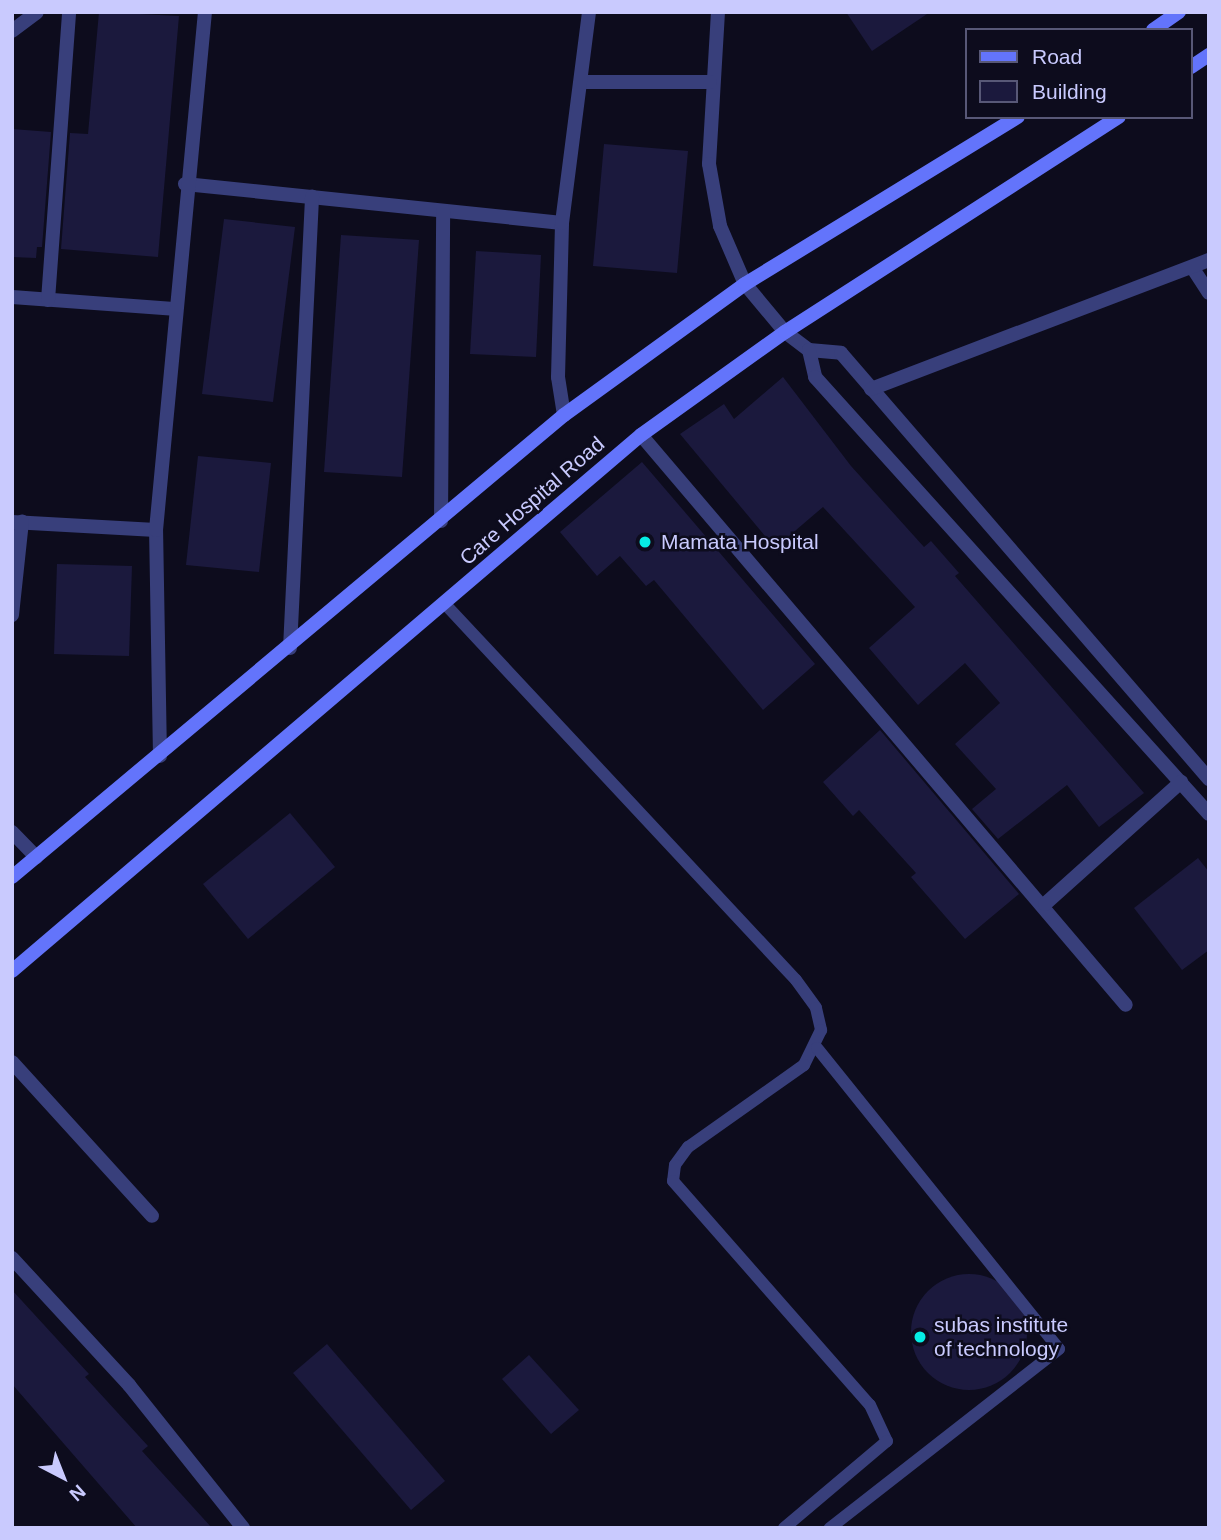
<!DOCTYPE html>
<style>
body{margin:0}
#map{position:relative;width:1221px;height:1540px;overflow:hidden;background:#0d0c1d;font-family:Arial,sans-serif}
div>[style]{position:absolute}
.building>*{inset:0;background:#1b193d}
.round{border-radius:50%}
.lane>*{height:12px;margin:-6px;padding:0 6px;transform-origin:6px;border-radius:6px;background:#383f7b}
.street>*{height:14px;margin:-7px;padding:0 7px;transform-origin:7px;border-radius:7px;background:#383f7b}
.secondary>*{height:14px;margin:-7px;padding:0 7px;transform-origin:7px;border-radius:7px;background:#6374fb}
.dots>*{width:19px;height:19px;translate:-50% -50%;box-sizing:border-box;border:4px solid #0d0c1d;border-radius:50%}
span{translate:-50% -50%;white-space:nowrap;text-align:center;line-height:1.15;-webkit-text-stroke:5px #0d0c1d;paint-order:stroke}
.street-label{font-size:21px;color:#c9cafe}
.poi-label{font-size:21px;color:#c9cafe}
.left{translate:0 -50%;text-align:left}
.frame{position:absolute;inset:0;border:14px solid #c9cafe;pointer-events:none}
.legend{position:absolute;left:965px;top:28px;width:228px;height:91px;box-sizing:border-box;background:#0d0c1d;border:2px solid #585877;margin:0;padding:9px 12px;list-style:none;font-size:21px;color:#c9cafe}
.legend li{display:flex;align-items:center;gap:14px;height:35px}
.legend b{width:35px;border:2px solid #585877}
.north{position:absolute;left:28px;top:1442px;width:70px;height:70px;-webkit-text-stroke:5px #0d0c1d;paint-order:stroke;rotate:138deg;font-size:19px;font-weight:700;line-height:28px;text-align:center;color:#c9cafe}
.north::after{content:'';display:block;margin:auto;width:24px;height:32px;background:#c9cafe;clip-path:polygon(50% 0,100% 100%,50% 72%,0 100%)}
</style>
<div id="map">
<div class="building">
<div style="clip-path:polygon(99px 12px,179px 16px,158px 257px,61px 249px,70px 133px,88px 134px)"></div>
<div style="clip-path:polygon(846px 12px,930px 12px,872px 51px)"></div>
<div style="clip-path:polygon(12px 129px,51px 132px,42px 247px,37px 247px,36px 258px,12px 257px)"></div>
<div style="clip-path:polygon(604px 144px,688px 151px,677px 273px,593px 266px)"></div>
<div style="clip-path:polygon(224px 219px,295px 227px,273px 402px,202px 394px)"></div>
<div style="clip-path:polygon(341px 235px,419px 240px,402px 477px,324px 472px)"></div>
<div style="clip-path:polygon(476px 251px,541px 255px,536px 357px,470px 354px)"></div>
<div style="clip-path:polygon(783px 377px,851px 466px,924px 547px,931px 541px,959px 573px,955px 576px,1144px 793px,1099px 827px,1067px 785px,998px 839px,972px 809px,996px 789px,955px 744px,1000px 703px,965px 663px,918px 705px,869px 648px,915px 607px,823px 507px,775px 548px,680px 434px,724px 404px,734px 419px)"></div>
<div style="clip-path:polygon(198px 456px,271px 463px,259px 572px,186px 565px)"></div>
<div style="clip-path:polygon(642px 462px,815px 664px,763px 710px,654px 580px,646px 586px,620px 556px,597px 576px,560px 532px)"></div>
<div style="clip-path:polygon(57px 564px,132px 566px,129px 656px,54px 654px)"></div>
<div style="clip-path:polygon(880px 730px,1019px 894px,965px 939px,911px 877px,916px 873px,859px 810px,853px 816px,823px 782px)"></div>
<div style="clip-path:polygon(290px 813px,335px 867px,248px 939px,203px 884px)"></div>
<div style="clip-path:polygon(1198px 858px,1209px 872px,1209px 950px,1182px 970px,1134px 908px)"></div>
<div class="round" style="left:911px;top:1274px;width:116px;height:116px"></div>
<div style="clip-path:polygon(12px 1290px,89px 1374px,85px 1377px,148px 1446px,142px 1451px,212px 1528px,137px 1528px,12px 1384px)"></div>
<div style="clip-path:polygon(327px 1344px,445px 1481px,411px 1510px,293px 1373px)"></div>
<div style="clip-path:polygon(529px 1355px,579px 1410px,551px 1434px,502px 1379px)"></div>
</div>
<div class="lane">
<div style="left:445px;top:604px;width:514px;rotate:46.97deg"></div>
<div style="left:796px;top:980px;width:34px;rotate:54deg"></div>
<div style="left:816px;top:1008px;width:23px;rotate:77deg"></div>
<div style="left:821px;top:1030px;width:39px;rotate:116deg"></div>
<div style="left:804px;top:1065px;width:142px;rotate:144.7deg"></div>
<div style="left:688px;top:1147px;width:22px;rotate:126deg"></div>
<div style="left:675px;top:1165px;width:16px;rotate:97deg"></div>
<div style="left:673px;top:1181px;width:298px;rotate:48.7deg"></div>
<div style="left:870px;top:1405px;width:40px;rotate:65deg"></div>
<div style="left:887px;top:1441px;width:135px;rotate:139.8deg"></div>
<div style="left:817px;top:1048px;width:386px;rotate:51.2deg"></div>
<div style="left:1059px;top:1349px;width:291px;rotate:142deg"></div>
</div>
<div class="street">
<div style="left:718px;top:12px;width:152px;rotate:93.4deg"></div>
<div style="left:709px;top:164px;width:63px;rotate:79.9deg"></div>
<div style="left:720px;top:226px;width:63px;rotate:66.7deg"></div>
<div style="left:745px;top:284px;width:62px;rotate:50.2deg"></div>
<div style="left:785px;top:332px;width:30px;rotate:37deg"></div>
<div style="left:809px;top:350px;width:32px;rotate:5deg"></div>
<div style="left:841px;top:353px;width:563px;rotate:49.18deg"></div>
<div style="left:12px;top:31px;width:31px;rotate:-37deg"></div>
<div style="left:583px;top:82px;width:127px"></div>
<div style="left:185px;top:184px;width:379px;rotate:5.9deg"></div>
<div style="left:1192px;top:267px;width:31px;rotate:57deg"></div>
<div style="left:12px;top:297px;width:162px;rotate:4.2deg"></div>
<div style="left:48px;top:300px;width:289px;rotate:-85.8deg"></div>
<div style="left:809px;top:350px;width:28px;rotate:77deg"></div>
<div style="left:815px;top:377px;width:588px;rotate:47.96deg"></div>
<div style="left:871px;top:389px;width:362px;rotate:-20.9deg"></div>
<div style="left:564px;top:415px;width:38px;rotate:-99deg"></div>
<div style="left:558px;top:377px;width:154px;rotate:-88.5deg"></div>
<div style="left:562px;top:223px;width:213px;rotate:-82.7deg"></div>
<div style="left:641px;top:435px;width:748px;rotate:49.61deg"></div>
<div style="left:441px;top:521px;width:310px;rotate:-89.6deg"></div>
<div style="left:12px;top:522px;width:144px;rotate:3.2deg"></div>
<div style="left:12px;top:615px;width:94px;rotate:-83.9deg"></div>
<div style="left:290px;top:648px;width:452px;rotate:-87.2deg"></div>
<div style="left:160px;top:756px;width:226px;rotate:-91deg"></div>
<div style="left:156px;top:530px;width:520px;rotate:-84.6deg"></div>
<div style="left:12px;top:832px;width:35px;rotate:46deg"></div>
<div style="left:1045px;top:904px;width:183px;rotate:-41.9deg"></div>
<div style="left:12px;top:1062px;width:208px;rotate:47.7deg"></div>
<div style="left:12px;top:1258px;width:173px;rotate:47.3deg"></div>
<div style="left:129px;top:1385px;width:183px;rotate:51.4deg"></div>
</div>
<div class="secondary">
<div style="left:1153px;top:30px;width:32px;rotate:-35deg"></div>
<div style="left:1191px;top:67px;width:22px;rotate:-34deg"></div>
<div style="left:12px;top:877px;width:720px;rotate:-39.93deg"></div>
<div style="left:564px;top:415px;width:223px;rotate:-35.9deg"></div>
<div style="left:745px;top:284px;width:320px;rotate:-31.5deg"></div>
<div style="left:12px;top:971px;width:826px;rotate:-40.44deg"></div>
<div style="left:641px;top:435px;width:177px;rotate:-35.6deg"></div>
<div style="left:785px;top:332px;width:397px;rotate:-32.8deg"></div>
</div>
<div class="dots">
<div style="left:645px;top:542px;background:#06ede4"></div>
<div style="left:920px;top:1337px;background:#06ede4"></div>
</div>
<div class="street-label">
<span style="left:532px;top:501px;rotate:-41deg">Care Hospital Road</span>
</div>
<div class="poi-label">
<span class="left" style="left:661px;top:542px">Mamata Hospital</span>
<span class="left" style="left:934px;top:1337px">subas institute<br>of technology</span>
</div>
<div class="frame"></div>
<ul class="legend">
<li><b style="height:9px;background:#6374fb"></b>Road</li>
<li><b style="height:19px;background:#1b193d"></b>Building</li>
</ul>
<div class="north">N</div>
</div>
